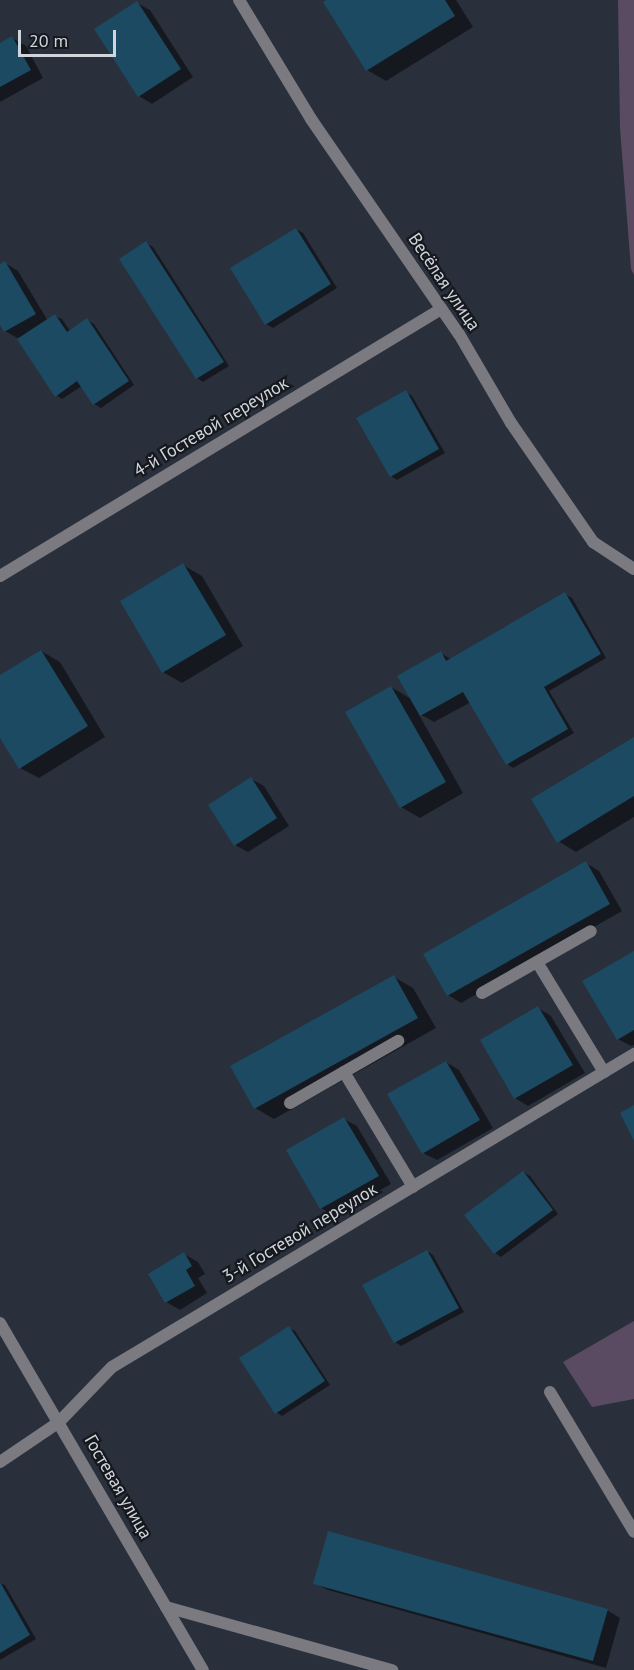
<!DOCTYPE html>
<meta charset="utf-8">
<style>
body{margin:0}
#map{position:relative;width:634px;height:1670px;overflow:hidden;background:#29303b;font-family:"PT Sans",sans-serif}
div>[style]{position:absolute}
.green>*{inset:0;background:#5b4b62}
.shadow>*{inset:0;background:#0007}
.building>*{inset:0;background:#1b4a62}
.lane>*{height:12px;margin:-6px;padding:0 6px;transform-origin:6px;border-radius:6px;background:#7a7a80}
.street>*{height:12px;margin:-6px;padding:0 6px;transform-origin:6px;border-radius:6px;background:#7a7a80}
span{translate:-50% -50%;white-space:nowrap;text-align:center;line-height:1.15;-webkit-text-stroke:4.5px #15181d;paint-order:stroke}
.street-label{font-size:18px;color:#d0d4db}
.scale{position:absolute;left:18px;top:30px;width:98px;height:27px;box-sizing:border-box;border:3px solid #d0d4db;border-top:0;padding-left:8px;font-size:18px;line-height:21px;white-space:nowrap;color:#d0d4db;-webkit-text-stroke:4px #15181d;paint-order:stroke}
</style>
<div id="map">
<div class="green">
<div style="clip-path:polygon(618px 0,634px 0,634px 275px,631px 269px,620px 128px)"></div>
<div style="clip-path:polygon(634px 1321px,634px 1399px,592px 1407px,563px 1362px)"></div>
</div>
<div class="shadow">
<div style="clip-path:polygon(329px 0,456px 0,473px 27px,386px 81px,367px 70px)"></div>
<div style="clip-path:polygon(137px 3px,150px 10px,193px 77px,152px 104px,139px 96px)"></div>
<div style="clip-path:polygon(12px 38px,26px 46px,43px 78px,0 102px,0 45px)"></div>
<div style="clip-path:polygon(296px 229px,303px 233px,337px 288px,273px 328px,266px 324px)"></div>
<div style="clip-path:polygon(146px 243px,153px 247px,229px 366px,203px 382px,197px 378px)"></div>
<div style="clip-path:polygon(5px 263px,18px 271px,48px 321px,55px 316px,62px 319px,70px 331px,87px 320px,94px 324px,134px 385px,101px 408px,94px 404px,82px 386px,62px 399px,56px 395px,19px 339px,5px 331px,0 322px,0 266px)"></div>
<div style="clip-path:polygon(406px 392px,412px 396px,445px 453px,397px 480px,391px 476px)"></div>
<div style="clip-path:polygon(183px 565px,202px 576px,243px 646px,182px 683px,163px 672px)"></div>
<div style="clip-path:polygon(565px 594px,572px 598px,606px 658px,549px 691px,574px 733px,513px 768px,507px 764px,471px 702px,434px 722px,418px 713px,463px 793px,420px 818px,401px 807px,391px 687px,413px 700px,441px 653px,452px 660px)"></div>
<div style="clip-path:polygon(41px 651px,60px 662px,105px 737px,39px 778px,20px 768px,0 735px,0 677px)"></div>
<div style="clip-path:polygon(634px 739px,634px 817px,576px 852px,558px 841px)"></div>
<div style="clip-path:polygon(251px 779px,264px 786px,289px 826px,248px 852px,235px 845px)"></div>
<div style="clip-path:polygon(586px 863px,599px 871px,622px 911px,461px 1003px,448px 995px)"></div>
<div style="clip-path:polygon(634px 953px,634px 1045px,631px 1046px,618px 1039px)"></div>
<div style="clip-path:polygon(394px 977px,413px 988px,436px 1028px,274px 1119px,255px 1108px)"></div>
<div style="clip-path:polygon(538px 1008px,551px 1016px,585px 1073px,528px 1106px,515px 1098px)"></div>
<div style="clip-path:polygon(446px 1062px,459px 1070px,493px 1128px,437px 1160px,423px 1153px)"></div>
<div style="clip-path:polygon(344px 1119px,357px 1126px,391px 1184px,335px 1216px,321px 1208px,288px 1151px)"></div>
<div style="clip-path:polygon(523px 1172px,530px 1176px,558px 1214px,501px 1257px,495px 1253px)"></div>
<div style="clip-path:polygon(427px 1251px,433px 1255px,464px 1312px,401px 1346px,395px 1342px)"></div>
<div style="clip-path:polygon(184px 1254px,198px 1262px,205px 1274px,198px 1278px,207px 1293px,180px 1310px,166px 1302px,150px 1275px)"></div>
<div style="clip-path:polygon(289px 1328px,295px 1331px,330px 1385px,282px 1416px,276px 1412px)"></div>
<div style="clip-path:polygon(0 1583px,5px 1585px,36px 1639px,0 1660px)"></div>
<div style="clip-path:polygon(314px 1583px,607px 1610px,620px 1618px,606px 1668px,328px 1590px)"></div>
</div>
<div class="building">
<div style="clip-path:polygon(326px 0,445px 0,455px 16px,366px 71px,323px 2px)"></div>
<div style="clip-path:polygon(137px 1px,181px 69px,138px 97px,94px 29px)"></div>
<div style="clip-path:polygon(12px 36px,31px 70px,0 87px,0 43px)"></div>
<div style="clip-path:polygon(296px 228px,331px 284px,265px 325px,230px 268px)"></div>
<div style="clip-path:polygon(146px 241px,224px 362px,196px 379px,119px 259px)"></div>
<div style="clip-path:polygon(5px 261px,36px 314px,4px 332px,0 325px,0 264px)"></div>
<div style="clip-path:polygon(55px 314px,67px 332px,87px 318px,129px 381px,93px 405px,77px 381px,55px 397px,17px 339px)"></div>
<div style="clip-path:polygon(406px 390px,439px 449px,390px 477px,356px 418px)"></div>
<div style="clip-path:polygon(183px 563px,226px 635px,162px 673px,120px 601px)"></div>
<div style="clip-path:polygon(565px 592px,601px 654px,544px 687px,568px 729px,506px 765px,463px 692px,420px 716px,397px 676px,441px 651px,446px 661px)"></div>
<div style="clip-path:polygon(41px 650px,88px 726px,19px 769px,0 738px,0 675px)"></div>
<div style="clip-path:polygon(391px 686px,446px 782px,400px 808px,345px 712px)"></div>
<div style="clip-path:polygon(634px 737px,634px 796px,557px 843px,531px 799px)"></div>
<div style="clip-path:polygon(251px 777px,277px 818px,234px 846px,208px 805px)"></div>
<div style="clip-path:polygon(586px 861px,610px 904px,447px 996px,423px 954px)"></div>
<div style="clip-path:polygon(634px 951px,634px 1030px,617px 1040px,582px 981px)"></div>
<div style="clip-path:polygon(394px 975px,418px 1018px,254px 1109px,230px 1066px)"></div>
<div style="clip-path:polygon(538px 1006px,573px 1065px,514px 1099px,480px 1040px)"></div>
<div style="clip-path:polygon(446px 1061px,480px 1120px,422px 1154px,387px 1094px)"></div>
<div style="clip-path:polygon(634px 1105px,634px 1141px,620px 1113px)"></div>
<div style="clip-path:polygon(344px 1117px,379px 1176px,320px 1209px,286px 1150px)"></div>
<div style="clip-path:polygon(523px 1171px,553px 1210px,494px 1254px,464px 1215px)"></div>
<div style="clip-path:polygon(427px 1250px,459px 1308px,394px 1343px,362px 1285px)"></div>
<div style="clip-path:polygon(184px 1252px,192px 1266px,186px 1270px,195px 1286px,165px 1303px,148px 1274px)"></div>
<div style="clip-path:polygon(289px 1326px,325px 1381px,275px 1414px,239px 1358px)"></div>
<div style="clip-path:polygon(328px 1531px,608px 1609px,593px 1661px,313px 1584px)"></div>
<div style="clip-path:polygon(0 1582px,30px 1635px,0 1653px)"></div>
</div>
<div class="lane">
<div style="left:537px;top:962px;width:129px;rotate:58.7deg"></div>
<div style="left:482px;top:993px;width:125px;rotate:-29.6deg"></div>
<div style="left:344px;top:1072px;width:134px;rotate:59deg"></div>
<div style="left:290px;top:1103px;width:125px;rotate:-29.9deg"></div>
<div style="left:550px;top:1392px;width:163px;rotate:59deg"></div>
<div style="left:166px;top:1607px;width:235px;rotate:15.6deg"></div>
</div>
<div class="street">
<div style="left:239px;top:0;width:139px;rotate:58.8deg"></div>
<div style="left:311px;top:119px;width:261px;rotate:55.5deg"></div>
<div style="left:459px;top:334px;width:103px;rotate:59.7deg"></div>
<div style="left:511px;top:423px;width:145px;rotate:55.4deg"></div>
<div style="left:593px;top:542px;width:49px;rotate:33.4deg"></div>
<div style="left:0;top:576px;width:516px;rotate:-31.19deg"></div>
<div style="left:0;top:1323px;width:402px;rotate:59.7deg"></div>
<div style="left:0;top:1462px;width:71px;rotate:-34.1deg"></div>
<div style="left:59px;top:1422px;width:76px;rotate:-46.1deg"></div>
<div style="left:112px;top:1367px;width:609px;rotate:-30.95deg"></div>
</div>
<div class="street-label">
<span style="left:444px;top:282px;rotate:56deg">Весёлая улица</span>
<span style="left:211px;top:427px;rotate:-31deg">4-й Гостевой переулок</span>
<span style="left:300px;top:1233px;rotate:-31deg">3-й Гостевой переулок</span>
<span style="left:118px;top:1487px;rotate:60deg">Гостевая улица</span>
</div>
<div class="scale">20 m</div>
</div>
